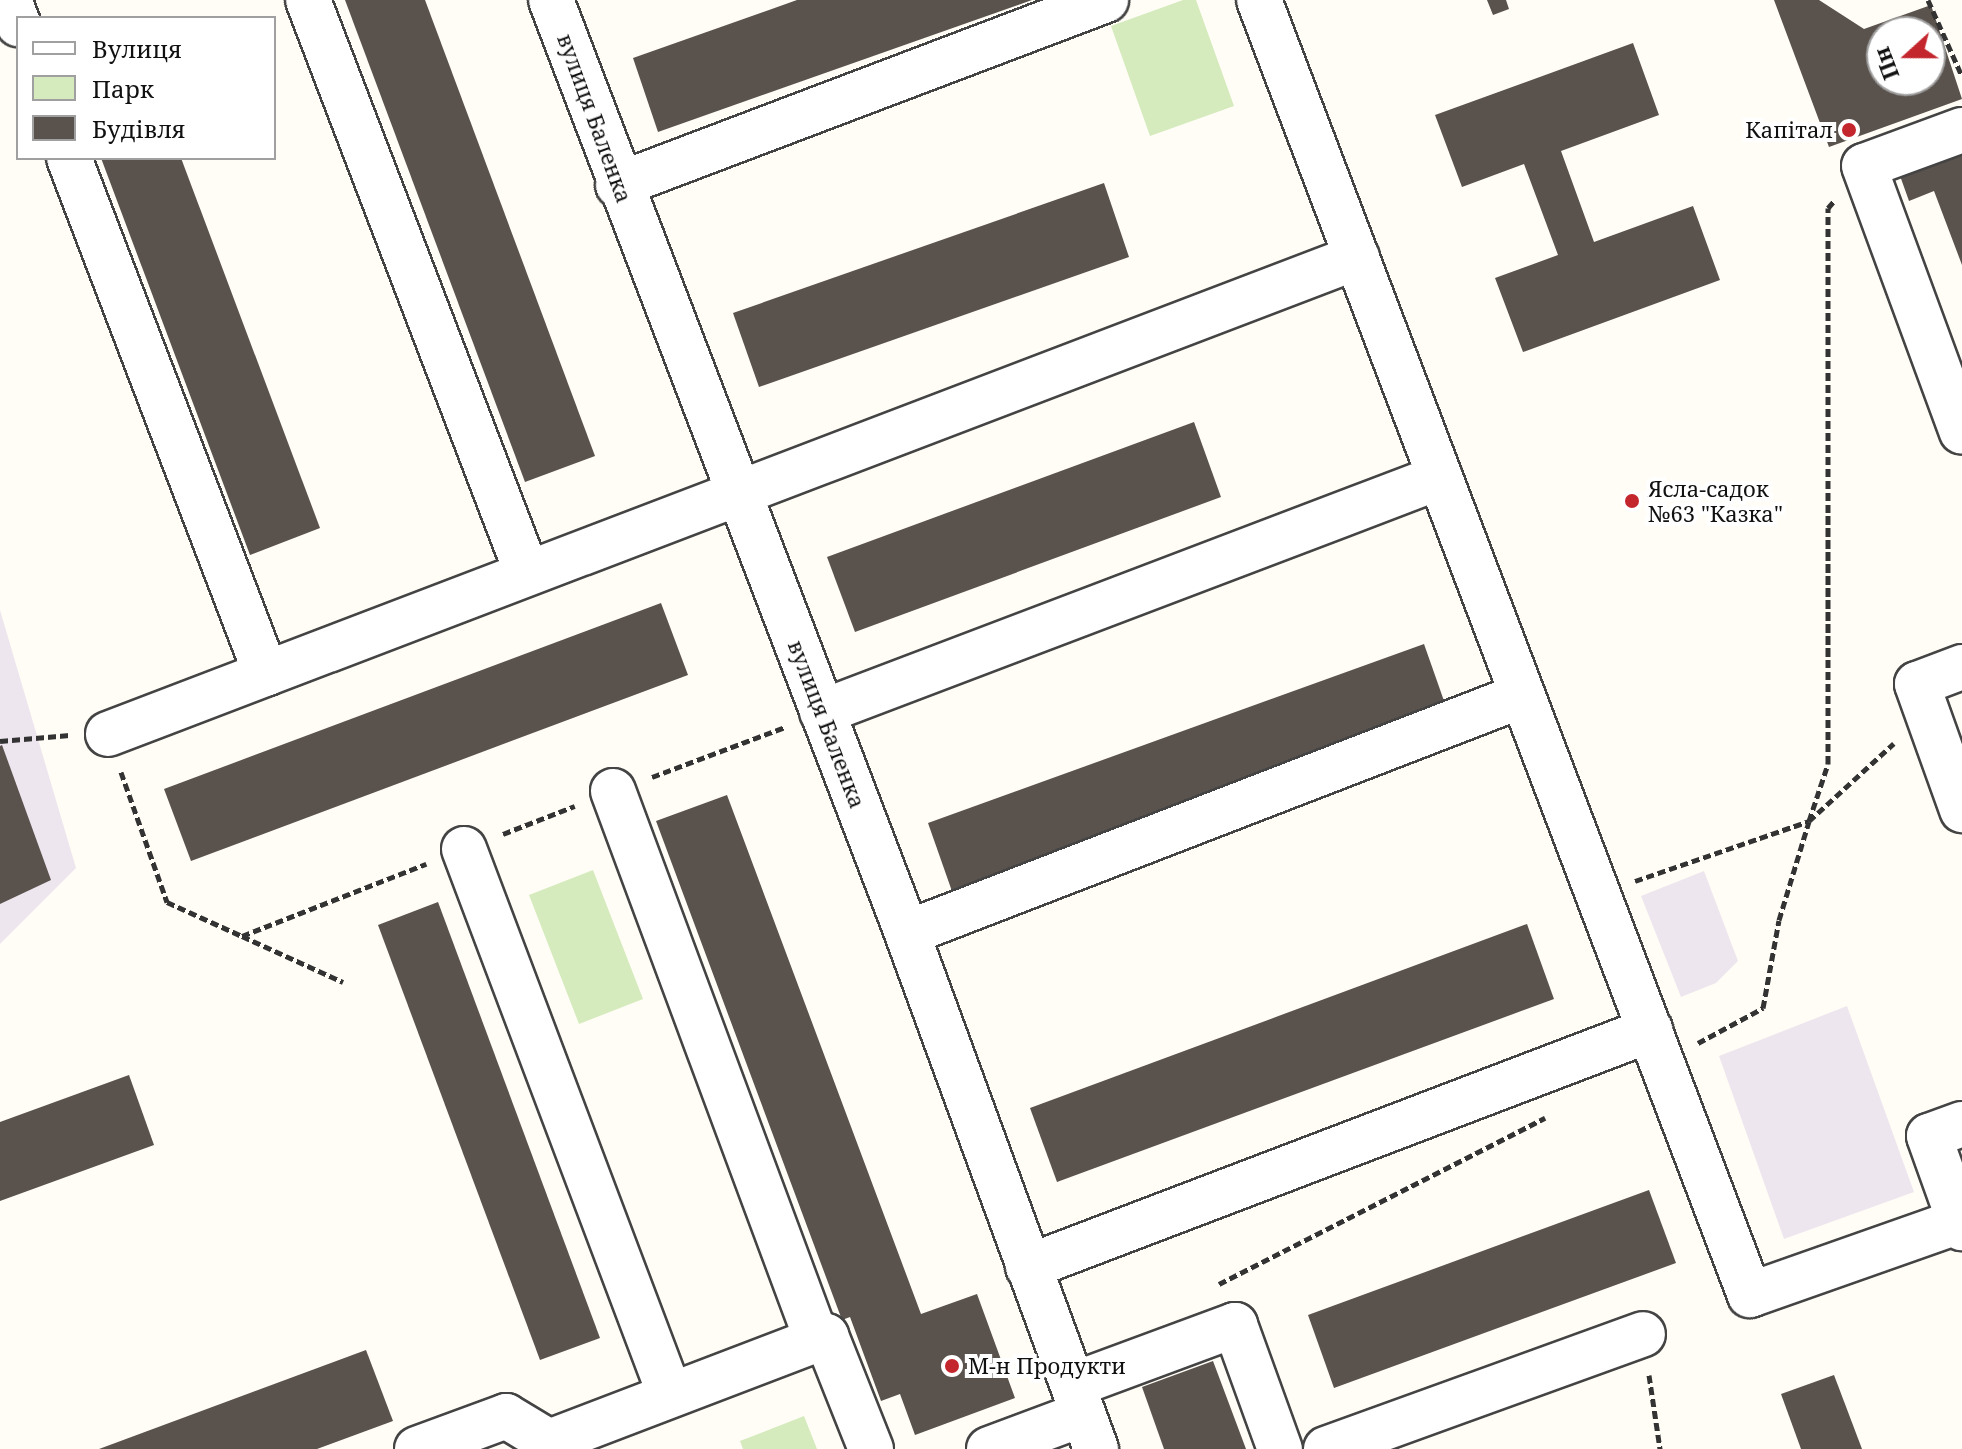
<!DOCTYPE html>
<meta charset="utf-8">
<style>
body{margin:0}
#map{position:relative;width:1962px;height:1449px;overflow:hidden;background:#fffdf5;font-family:"Noto Serif",serif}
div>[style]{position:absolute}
.industrial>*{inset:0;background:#eee6ef}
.green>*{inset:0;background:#d5ebbd}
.building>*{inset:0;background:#5a524d}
.path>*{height:5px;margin-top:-2.5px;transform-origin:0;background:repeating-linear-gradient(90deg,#333 0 8px,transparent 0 12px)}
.roads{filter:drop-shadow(2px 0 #444) drop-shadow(-2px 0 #444) drop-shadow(0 2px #444) drop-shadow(0 -2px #444)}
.minor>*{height:44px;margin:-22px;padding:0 22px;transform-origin:22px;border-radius:22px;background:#fff}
.dots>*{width:22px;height:22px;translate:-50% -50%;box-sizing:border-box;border:4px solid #fff;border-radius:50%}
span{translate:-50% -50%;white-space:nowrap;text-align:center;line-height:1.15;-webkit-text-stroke:8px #fff;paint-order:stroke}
.street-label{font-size:22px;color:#111}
.poi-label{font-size:22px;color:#111}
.right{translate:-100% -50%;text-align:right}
.left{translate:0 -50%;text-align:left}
.legend{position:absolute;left:16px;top:16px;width:260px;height:144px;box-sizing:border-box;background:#fff;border:2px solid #a0a0a0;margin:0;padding:10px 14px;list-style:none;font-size:24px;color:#111}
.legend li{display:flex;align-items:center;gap:16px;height:40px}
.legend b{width:40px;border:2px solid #a0a0a0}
.north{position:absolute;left:1866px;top:16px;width:80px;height:80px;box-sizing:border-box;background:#fff;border:2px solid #a0a0a0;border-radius:50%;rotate:249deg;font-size:22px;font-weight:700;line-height:32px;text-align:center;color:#111}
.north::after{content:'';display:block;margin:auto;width:28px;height:36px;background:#c4262e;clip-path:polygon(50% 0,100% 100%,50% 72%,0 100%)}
</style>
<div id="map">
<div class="industrial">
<div style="clip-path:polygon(0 610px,76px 868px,0 944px)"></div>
<div style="clip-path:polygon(1704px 871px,1738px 961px,1716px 983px,1681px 997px,1641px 896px)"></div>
<div style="clip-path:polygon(1847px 1006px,1914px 1192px,1784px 1239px,1719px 1056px)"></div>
</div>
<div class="green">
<div style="clip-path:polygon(1183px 0,1196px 0,1234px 106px,1150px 136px,1111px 26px)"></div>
<div style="clip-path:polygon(593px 870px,643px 999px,579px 1024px,529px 895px)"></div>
<div style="clip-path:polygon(804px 1416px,817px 1449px,743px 1449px,740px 1441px)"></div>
</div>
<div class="building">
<div style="clip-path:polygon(345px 0,425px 0,595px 456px,525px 482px)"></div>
<div style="clip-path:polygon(797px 0,1032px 0,658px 132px,633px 58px)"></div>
<div style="clip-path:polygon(1487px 0,1506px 0,1509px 9px,1493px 15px)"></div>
<div style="clip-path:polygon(evenodd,1774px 0,1819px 0,1864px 29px,1931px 5px,1962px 99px,1829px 147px,1774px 0,1882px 32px,1930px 32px,1930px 80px,1882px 80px,1882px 32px)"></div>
<div style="clip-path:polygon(1633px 43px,1659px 115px,1561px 151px,1594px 242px,1693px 206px,1720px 280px,1523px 352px,1495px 278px,1558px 255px,1524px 164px,1462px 187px,1435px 115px)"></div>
<div style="clip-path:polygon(1962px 149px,1962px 265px,1934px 191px,1909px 201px,1899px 173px)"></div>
<div style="clip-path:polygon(101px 158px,181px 158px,320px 528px,250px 555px)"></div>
<div style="clip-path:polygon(1104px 183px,1129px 257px,759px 387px,733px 313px)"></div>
<div style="clip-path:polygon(1194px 422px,1221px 497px,855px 632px,827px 557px)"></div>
<div style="clip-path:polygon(661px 603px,688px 675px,191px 861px,164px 789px)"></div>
<div style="clip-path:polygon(1424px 644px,1450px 718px,954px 897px,928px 823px)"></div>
<div style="clip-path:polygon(2px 745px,51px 880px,0 904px,0 746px)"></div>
<div style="clip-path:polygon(727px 795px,921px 1314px,977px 1294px,1015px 1398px,915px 1435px,900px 1394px,881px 1401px,850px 1317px,842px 1320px,656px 821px)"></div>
<div style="clip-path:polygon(438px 902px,600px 1338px,540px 1360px,378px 925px)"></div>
<div style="clip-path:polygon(1527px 924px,1554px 999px,1057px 1182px,1030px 1108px)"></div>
<div style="clip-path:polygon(129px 1075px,154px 1145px,0 1201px,0 1122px)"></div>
<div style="clip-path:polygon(1649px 1190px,1676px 1263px,1334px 1388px,1308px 1315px)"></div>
<div style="clip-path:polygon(366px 1350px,393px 1421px,317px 1449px,99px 1449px)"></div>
<div style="clip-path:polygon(1213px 1361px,1246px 1449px,1164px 1449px,1142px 1387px)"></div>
<div style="clip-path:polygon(1834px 1375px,1862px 1449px,1801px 1449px,1781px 1394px)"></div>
</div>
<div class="path">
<div style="left:1928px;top:0;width:83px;rotate:65.9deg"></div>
<div style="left:0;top:741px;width:70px;rotate:-4.9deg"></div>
<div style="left:121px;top:772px;width:138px;rotate:70.5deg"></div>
<div style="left:167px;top:902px;width:82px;rotate:24.4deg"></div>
<div style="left:242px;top:936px;width:198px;rotate:-21.4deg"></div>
<div style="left:652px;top:777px;width:142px;rotate:-20.6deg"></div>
<div style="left:503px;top:834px;width:77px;rotate:-21.3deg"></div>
<div style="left:1635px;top:881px;width:184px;rotate:-19deg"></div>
<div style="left:1809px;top:821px;width:60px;rotate:-71.6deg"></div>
<div style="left:1828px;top:764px;width:556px;rotate:-90deg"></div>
<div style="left:1828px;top:208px;width:11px;rotate:-49deg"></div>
<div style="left:242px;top:936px;width:111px;rotate:24.5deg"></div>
<div style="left:1698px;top:1043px;width:74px;rotate:-28.3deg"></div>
<div style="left:1763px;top:1008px;width:89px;rotate:-79.7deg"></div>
<div style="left:1779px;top:920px;width:103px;rotate:-73.1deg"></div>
<div style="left:1809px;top:821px;width:115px;rotate:-42.5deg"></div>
<div style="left:1219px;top:1284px;width:366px;rotate:-27deg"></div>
<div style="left:1649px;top:1375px;width:75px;rotate:81.5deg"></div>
</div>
<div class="roads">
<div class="minor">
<div style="left:9px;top:0;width:26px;rotate:69deg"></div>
<div style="left:308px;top:0;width:613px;rotate:69.08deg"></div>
<div style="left:551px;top:0;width:999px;rotate:69.11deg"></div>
<div style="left:907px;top:933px;width:550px;rotate:69.88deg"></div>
<div style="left:1259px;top:0;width:1385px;rotate:69.24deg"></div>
<div style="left:1750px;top:1295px;width:223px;rotate:-19.4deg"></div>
<div style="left:1962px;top:130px;width:104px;rotate:159.8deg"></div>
<div style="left:1864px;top:166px;width:283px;rotate:69.8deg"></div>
<div style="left:69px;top:158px;width:552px;rotate:69.1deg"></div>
<div style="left:618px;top:185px;width:522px;rotate:-20.76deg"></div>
<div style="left:1962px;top:667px;width:48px;rotate:159.3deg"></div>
<div style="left:1917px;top:684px;width:134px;rotate:70.3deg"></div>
<div style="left:822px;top:712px;width:661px;rotate:-20.82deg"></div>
<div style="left:108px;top:734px;width:1337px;rotate:-20.9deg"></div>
<div style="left:613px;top:791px;width:586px;rotate:69.62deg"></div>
<div style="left:464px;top:849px;width:580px;rotate:69.32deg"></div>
<div style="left:907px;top:933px;width:660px;rotate:-21.12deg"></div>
<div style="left:1962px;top:1124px;width:35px;rotate:160deg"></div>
<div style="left:1929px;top:1136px;width:98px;rotate:70.3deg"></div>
<div style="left:1028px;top:1267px;width:666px;rotate:-20.86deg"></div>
<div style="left:1073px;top:1385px;width:173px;rotate:-20.3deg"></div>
<div style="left:1235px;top:1325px;width:132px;rotate:70.1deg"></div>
<div style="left:417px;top:1449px;width:95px;rotate:-20.3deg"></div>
<div style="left:506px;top:1416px;width:50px;rotate:31.2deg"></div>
<div style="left:549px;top:1442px;width:297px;rotate:-20.9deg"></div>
<div style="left:826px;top:1336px;width:122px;rotate:68.3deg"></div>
<div style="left:989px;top:1449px;width:100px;rotate:-20.4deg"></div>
<div style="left:1326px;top:1449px;width:337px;rotate:-19.9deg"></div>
</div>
</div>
<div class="dots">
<div style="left:1849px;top:130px;background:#c4262e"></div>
<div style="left:1632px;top:501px;background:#c4262e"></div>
<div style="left:952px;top:1366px;background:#c4262e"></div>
</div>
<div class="street-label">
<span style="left:595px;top:118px;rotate:70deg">вулиця Баленка</span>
<span style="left:827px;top:724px;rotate:69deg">вулиця Баленка</span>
</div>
<div class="poi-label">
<span class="right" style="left:1833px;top:130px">Капітал</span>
<span class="left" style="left:1648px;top:501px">Ясла-садок<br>№63 "Казка"</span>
<span class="left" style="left:968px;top:1366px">М-н Продукти</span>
</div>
<ul class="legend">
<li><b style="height:10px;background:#fff"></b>Вулиця</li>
<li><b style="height:22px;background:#d5ebbd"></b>Парк</li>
<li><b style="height:22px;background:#5a524d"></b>Будівля</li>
</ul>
<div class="north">Пн</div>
</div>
